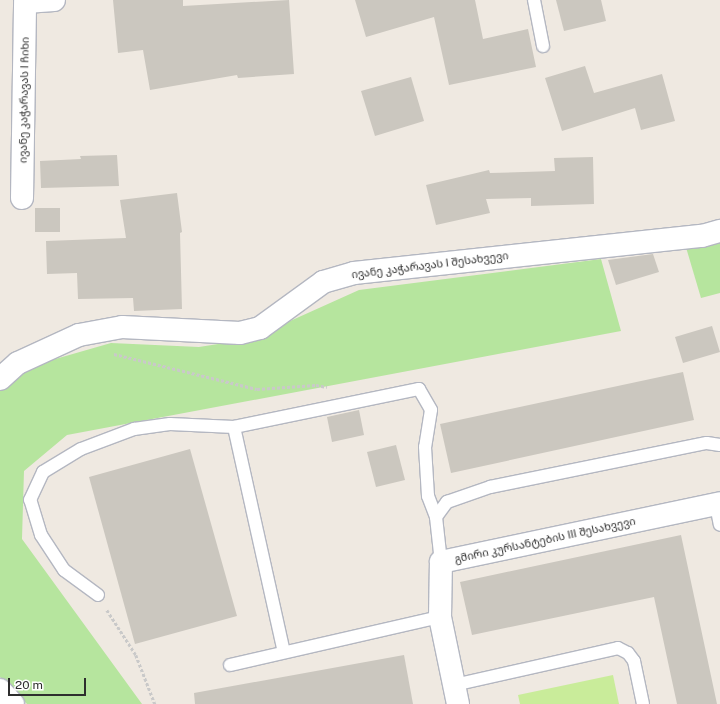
<!DOCTYPE html>
<meta charset="utf-8">
<style>
body{margin:0}
#map{position:relative;width:720px;height:704px;overflow:hidden;background:#efe9e1;font-family:"Public Sans","Noto Sans Georgian",sans-serif}
div>[style]{position:absolute}
.green>*{inset:0;background:#b6e59e}
.pitch>*{inset:0;background:#c9ec9a}
.building>*{inset:0;background:#cbc7bf}
.path>*{height:2.5px;margin-top:-1.25px;transform-origin:0;background:repeating-linear-gradient(90deg,#c9c9c9 0 3px,transparent 0 5px)}
.roads{filter:drop-shadow(1px 0 #b4b7c1) drop-shadow(-1px 0 #b4b7c1) drop-shadow(0 1px #b4b7c1) drop-shadow(0 -1px #b4b7c1)}
.service>*{height:12px;margin:-6px;padding:0 6px;transform-origin:6px;border-radius:6px;background:#fff}
.minor>*{height:22px;margin:-11px;padding:0 11px;transform-origin:11px;border-radius:11px;background:#fff}
span{translate:-50% -50%;white-space:nowrap;text-align:center;line-height:1.15;-webkit-text-stroke:4px #fff;paint-order:stroke}
.street-label{font-size:11px;color:#2e2e2e}
.scale{position:absolute;left:8px;top:678px;width:78px;height:18px;box-sizing:border-box;border:2px solid #2e2e2e;border-top:0;padding-left:5px;font-size:12px;line-height:14px;white-space:nowrap;color:#2e2e2e;-webkit-text-stroke:3px #fff;paint-order:stroke}
</style>
<div id="map">
<div class="green">
<div style="clip-path:polygon(720px 239px,720px 293px,701px 298px,685px 244px)"></div>
<div style="clip-path:polygon(601px 259px,621px 331px,67px 435px,24px 471px,22px 539px,142px 704px,27px 704px,0 677px,0 391px,24px 368px,111px 343px,199px 347px,250px 339px,359px 290px)"></div>
</div>
<div class="pitch">
<div style="clip-path:polygon(613px 675px,619px 704px,520px 704px,518px 695px)"></div>
</div>
<div class="building">
<div style="clip-path:polygon(113px 0,183px 0,183px 6px,289px 0,294px 74px,238px 78px,237px 75px,150px 90px,143px 50px,118px 53px)"></div>
<div style="clip-path:polygon(355px 0,475px 0,483px 39px,528px 29px,536px 67px,449px 85px,434px 17px,366px 37px)"></div>
<div style="clip-path:polygon(556px 0,601px 0,606px 21px,564px 31px)"></div>
<div style="clip-path:polygon(585px 66px,594px 93px,662px 74px,675px 121px,641px 130px,635px 108px,562px 131px,545px 78px)"></div>
<div style="clip-path:polygon(411px 77px,424px 121px,375px 136px,361px 91px)"></div>
<div style="clip-path:polygon(117px 155px,119px 186px,41px 188px,40px 161px,81px 159px,80px 156px)"></div>
<div style="clip-path:polygon(593px 157px,594px 204px,531px 206px,531px 198px,486px 199px,490px 213px,436px 225px,426px 185px,489px 170px,490px 173px,555px 171px,554px 158px)"></div>
<div style="clip-path:polygon(177px 193px,182px 232px,180px 233px,182px 309px,134px 311px,133px 298px,78px 299px,77px 273px,47px 274px,46px 241px,126px 238px,120px 200px)"></div>
<div style="clip-path:polygon(35px 208px,60px 208px,60px 232px,35px 232px)"></div>
<div style="clip-path:polygon(653px 254px,659px 272px,616px 285px,608px 260px)"></div>
<div style="clip-path:polygon(712px 326px,720px 352px,683px 363px,675px 337px)"></div>
<div style="clip-path:polygon(683px 372px,694px 420px,451px 473px,440px 424px)"></div>
<div style="clip-path:polygon(359px 410px,364px 435px,332px 442px,327px 417px)"></div>
<div style="clip-path:polygon(396px 445px,405px 480px,376px 487px,367px 452px)"></div>
<div style="clip-path:polygon(190px 449px,237px 616px,135px 644px,89px 477px)"></div>
<div style="clip-path:polygon(681px 535px,717px 704px,677px 704px,654px 597px,472px 635px,460px 582px)"></div>
<div style="clip-path:polygon(404px 655px,413px 704px,195px 704px,194px 693px)"></div>
</div>
<div class="path">
<div style="left:114px;top:354px;width:147px;rotate:13.8deg"></div>
<div style="left:257px;top:389px;width:59px;rotate:-3.9deg"></div>
<div style="left:316px;top:385px;width:11px;rotate:10deg"></div>
<div style="left:107px;top:610px;width:54px;rotate:57.2deg"></div>
<div style="left:136px;top:655px;width:53px;rotate:68.8deg"></div>
</div>
<div class="roads">
<div class="service">
<div style="left:534px;top:0;width:47px;rotate:78.9deg"></div>
<div style="left:234px;top:427px;width:230px;rotate:77.5deg"></div>
<div style="left:716px;top:505px;width:20px;rotate:79deg"></div>
<div style="left:436px;top:517px;width:19px;rotate:-54deg"></div>
<div style="left:447px;top:502px;width:46px;rotate:-19.2deg"></div>
<div style="left:490px;top:487px;width:221px;rotate:-11.5deg"></div>
<div style="left:707px;top:443px;width:13px;rotate:9deg"></div>
<div style="left:98px;top:595px;width:42px;rotate:-143.7deg"></div>
<div style="left:64px;top:570px;width:42px;rotate:-123.3deg"></div>
<div style="left:41px;top:535px;width:37px;rotate:-107deg"></div>
<div style="left:30px;top:500px;width:31px;rotate:-65deg"></div>
<div style="left:43px;top:472px;width:44px;rotate:-31.2deg"></div>
<div style="left:81px;top:449px;width:57px;rotate:-20.7deg"></div>
<div style="left:134px;top:429px;width:36px;rotate:-8deg"></div>
<div style="left:170px;top:424px;width:64px;rotate:2.7deg"></div>
<div style="left:234px;top:427px;width:189px;rotate:-11.6deg"></div>
<div style="left:419px;top:389px;width:24px;rotate:60deg"></div>
<div style="left:431px;top:410px;width:37px;rotate:99deg"></div>
<div style="left:425px;top:447px;width:49px;rotate:86.5deg"></div>
<div style="left:428px;top:496px;width:22px;rotate:69deg"></div>
<div style="left:436px;top:517px;width:45px;rotate:83.7deg"></div>
<div style="left:230px;top:665px;width:215px;rotate:-12.9deg"></div>
<div style="left:454px;top:685px;width:168px;rotate:-12.7deg"></div>
<div style="left:618px;top:648px;width:11px;rotate:27deg"></div>
<div style="left:628px;top:653px;width:10px;rotate:53deg"></div>
<div style="left:634px;top:661px;width:44px;rotate:78.2deg"></div>
</div>
<div class="minor">
<div style="left:26px;top:2px;width:28px;rotate:-4deg"></div>
<div style="left:22px;top:198px;width:198px;rotate:-89.1deg"></div>
<div style="left:0;top:379px;width:24px;rotate:-42deg"></div>
<div style="left:18px;top:363px;width:67px;rotate:-24.7deg"></div>
<div style="left:79px;top:335px;width:44px;rotate:-10.5deg"></div>
<div style="left:122px;top:327px;width:118px;rotate:2.9deg"></div>
<div style="left:240px;top:333px;width:21px;rotate:-14deg"></div>
<div style="left:260px;top:328px;width:78px;rotate:-36.1deg"></div>
<div style="left:323px;top:282px;width:32px;rotate:-16deg"></div>
<div style="left:354px;top:273px;width:350px;rotate:-6.1deg"></div>
<div style="left:702px;top:236px;width:19px;rotate:-16deg"></div>
<div style="left:0;top:690px;width:19px;rotate:47deg"></div>
<div style="left:458px;top:704px;width:89px;rotate:-101.7deg"></div>
<div style="left:440px;top:617px;width:55px;rotate:-89deg"></div>
<div style="left:441px;top:562px;width:285px;rotate:-11.9deg"></div>
</div>
</div>
<div class="street-label">
<span style="left:24px;top:100px;rotate:-89deg">ივანე კაჭარავას I ჩიხი</span>
<span style="left:430px;top:265px;rotate:-7deg">ივანე კაჭარავას I შესახვევი</span>
<span style="left:545px;top:540px;rotate:-12deg">გმირი კურსანტების III შესახვევი</span>
</div>
<div class="scale">20 m</div>
</div>
